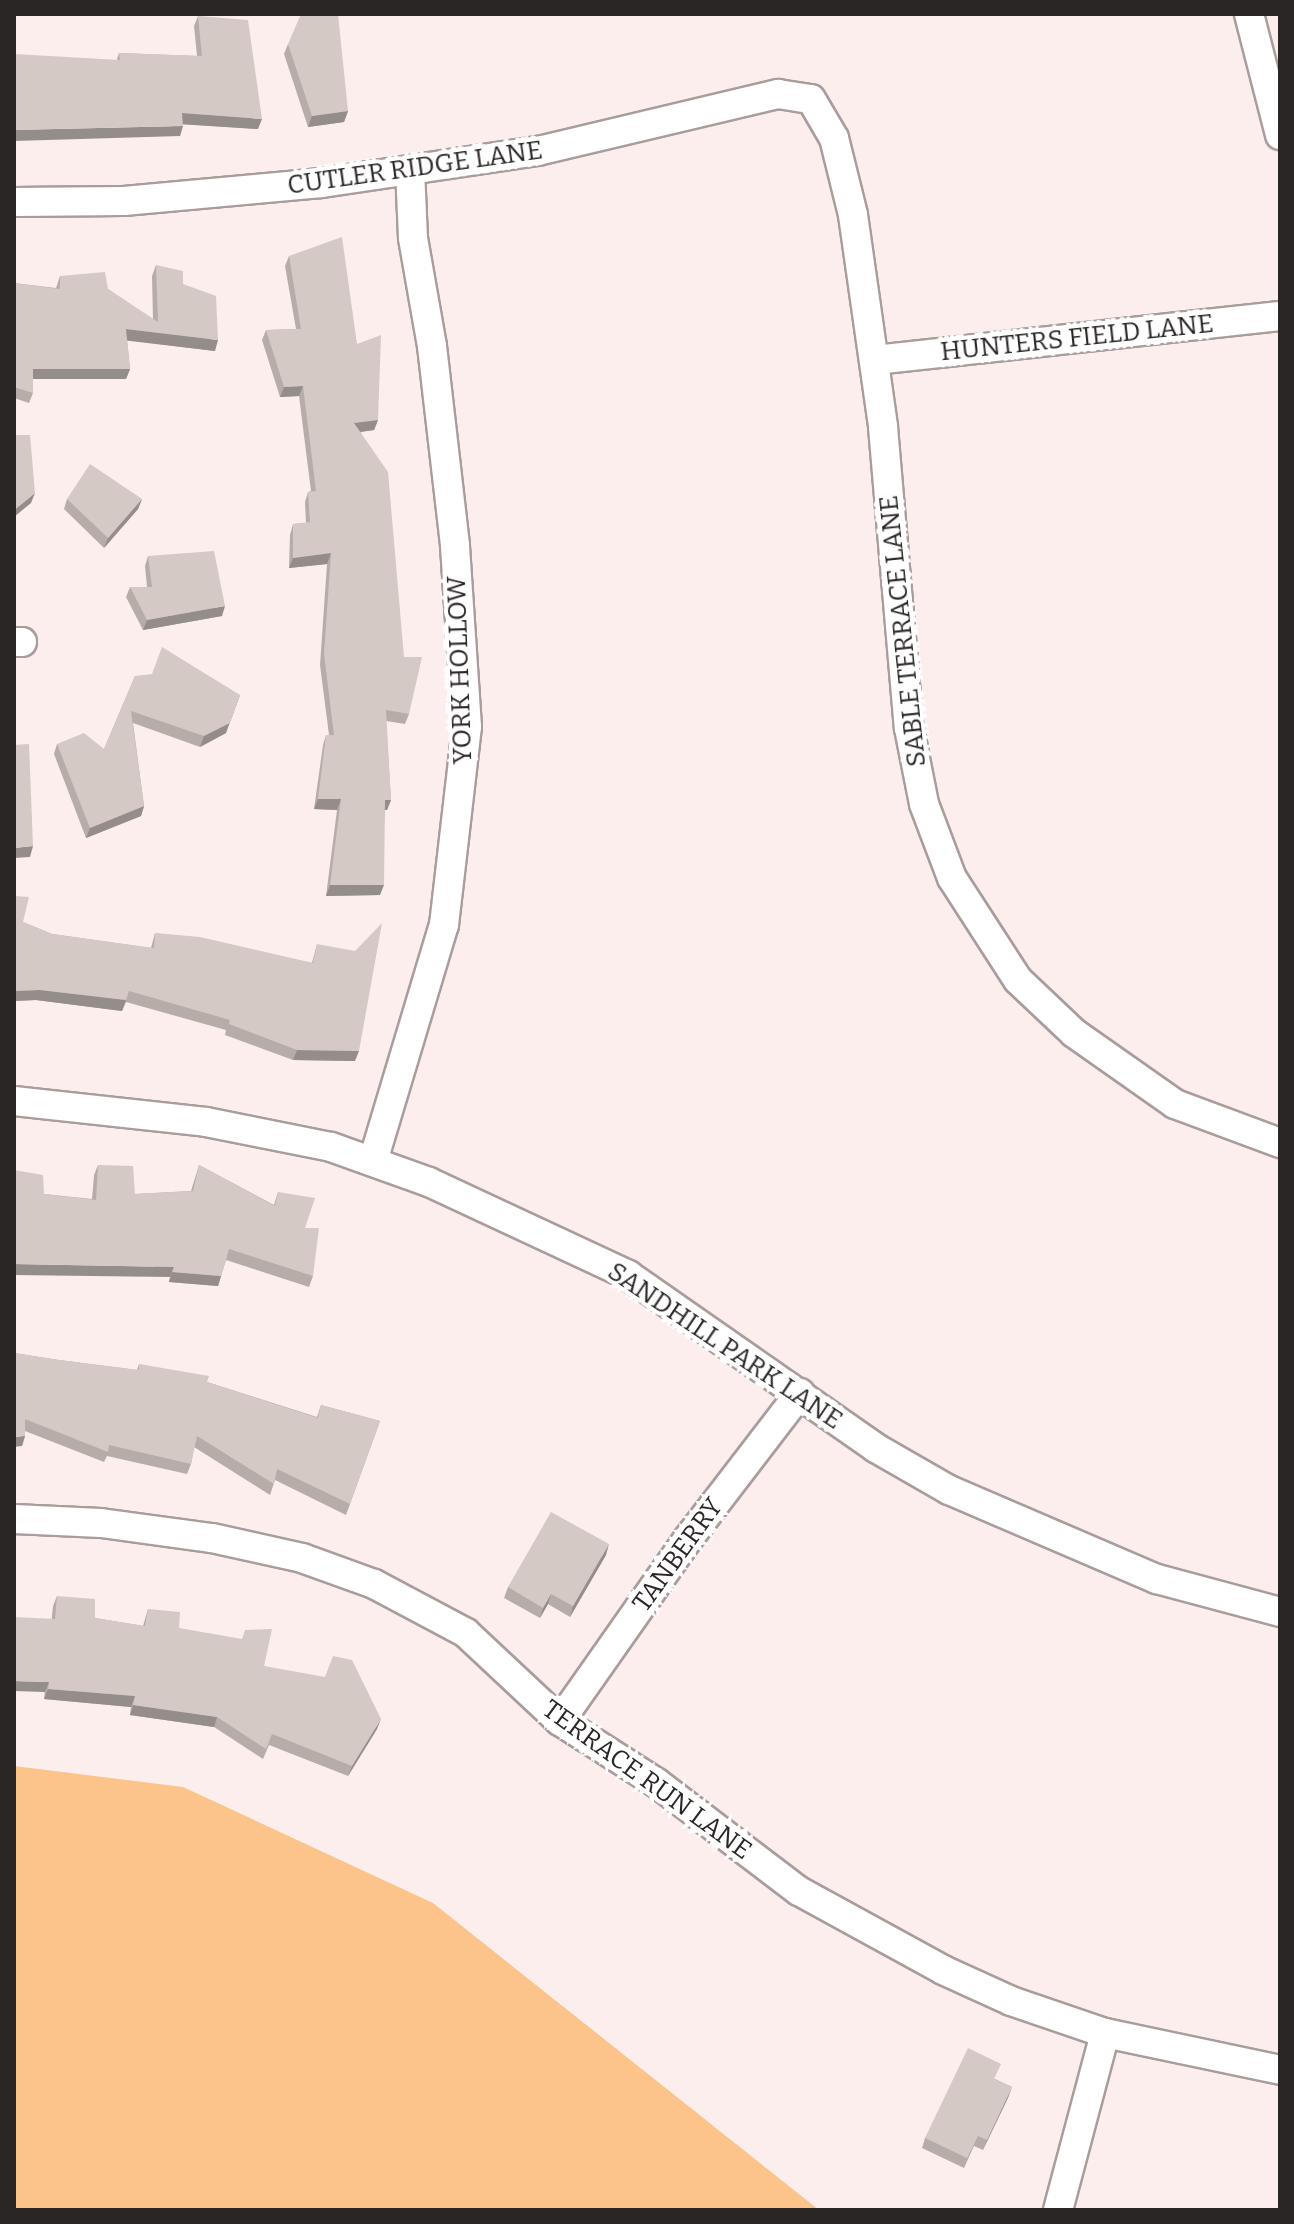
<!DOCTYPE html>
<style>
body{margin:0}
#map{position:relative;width:1294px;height:2224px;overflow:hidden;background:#fbeeed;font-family:Bitter,serif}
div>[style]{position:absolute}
.green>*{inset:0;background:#fcc48a}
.roads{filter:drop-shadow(2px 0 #a99d9c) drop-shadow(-2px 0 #a99d9c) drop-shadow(0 2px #a99d9c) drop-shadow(0 -2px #a99d9c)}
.street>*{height:28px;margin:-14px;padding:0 14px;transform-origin:14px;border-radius:14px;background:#fff}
.wall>*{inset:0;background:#b6ada9}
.shaded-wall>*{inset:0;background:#948d89}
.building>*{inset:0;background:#d4c9c4}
span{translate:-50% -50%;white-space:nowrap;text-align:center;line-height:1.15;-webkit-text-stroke:8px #fefefe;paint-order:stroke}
.street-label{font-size:26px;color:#2b2626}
.frame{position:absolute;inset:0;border:16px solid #2b2626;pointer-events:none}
</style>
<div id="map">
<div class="green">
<div style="clip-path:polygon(14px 1766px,183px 1787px,433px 1903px,819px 2210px,14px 2210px)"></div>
</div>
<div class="roads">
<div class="street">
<div style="left:1249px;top:14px;width:125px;rotate:75.6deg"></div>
<div style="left:14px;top:202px;width:110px;rotate:-0.5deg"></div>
<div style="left:124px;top:201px;width:198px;rotate:-5.2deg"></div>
<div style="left:321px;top:183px;width:219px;rotate:-8.4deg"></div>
<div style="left:538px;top:151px;width:247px;rotate:-13.4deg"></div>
<div style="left:778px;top:94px;width:33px;rotate:9deg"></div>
<div style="left:811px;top:99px;width:45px;rotate:59.5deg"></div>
<div style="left:834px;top:138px;width:79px;rotate:76.1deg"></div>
<div style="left:853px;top:215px;width:214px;rotate:81.9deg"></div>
<div style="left:883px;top:427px;width:302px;rotate:85.1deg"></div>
<div style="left:909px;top:728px;width:77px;rotate:78.8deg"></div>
<div style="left:924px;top:804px;width:79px;rotate:69.3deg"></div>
<div style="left:952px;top:878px;width:121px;rotate:57.1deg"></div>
<div style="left:1018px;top:980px;width:77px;rotate:43.4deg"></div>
<div style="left:1074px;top:1033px;width:123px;rotate:35.1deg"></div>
<div style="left:1175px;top:1104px;width:112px;rotate:20.4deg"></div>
<div style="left:875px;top:360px;width:407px;rotate:-6.2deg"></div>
<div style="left:14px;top:642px;width:8px"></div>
<div style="left:14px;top:1101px;width:193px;rotate:6.2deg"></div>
<div style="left:206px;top:1122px;width:127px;rotate:11.3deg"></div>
<div style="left:331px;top:1147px;width:104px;rotate:19.7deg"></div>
<div style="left:429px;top:1182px;width:220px;rotate:25deg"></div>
<div style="left:628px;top:1275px;width:302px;rotate:34.9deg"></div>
<div style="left:876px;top:1448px;width:84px;rotate:29.9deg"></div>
<div style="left:949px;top:1490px;width:226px;rotate:23.2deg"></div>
<div style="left:1157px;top:1579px;width:127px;rotate:15deg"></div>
<div style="left:373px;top:1161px;width:246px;rotate:-73.3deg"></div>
<div style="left:444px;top:925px;width:199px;rotate:-83.4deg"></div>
<div style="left:467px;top:727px;width:182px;rotate:-93.8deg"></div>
<div style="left:455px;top:545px;width:200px;rotate:-96.6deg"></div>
<div style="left:432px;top:346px;width:110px;rotate:-100deg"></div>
<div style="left:413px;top:238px;width:68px;rotate:-92.5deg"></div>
<div style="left:14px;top:1519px;width:87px;rotate:2.6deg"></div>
<div style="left:101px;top:1523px;width:112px;rotate:7.7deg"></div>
<div style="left:212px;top:1538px;width:92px;rotate:12.5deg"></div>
<div style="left:302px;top:1558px;width:77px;rotate:19.9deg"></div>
<div style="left:374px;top:1584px;width:104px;rotate:28deg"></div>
<div style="left:466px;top:1633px;width:129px;rotate:43.1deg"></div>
<div style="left:560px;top:1721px;width:115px;rotate:32.6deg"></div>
<div style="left:657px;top:1783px;width:178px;rotate:37.3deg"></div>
<div style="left:799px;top:1891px;width:164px;rotate:28.7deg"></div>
<div style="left:943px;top:1970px;width:75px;rotate:24.5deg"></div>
<div style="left:1011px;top:2001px;width:99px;rotate:18.8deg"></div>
<div style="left:1105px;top:2033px;width:179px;rotate:11.9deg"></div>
<div style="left:560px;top:1721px;width:223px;rotate:-54.9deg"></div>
<div style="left:688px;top:1539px;width:184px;rotate:-52.5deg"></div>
<div style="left:1058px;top:2210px;width:183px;rotate:-75.1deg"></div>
</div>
</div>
<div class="wall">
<div style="clip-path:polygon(198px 16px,258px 129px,183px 124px,180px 136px,117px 59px,119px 53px,197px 56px,194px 26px)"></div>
<div style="clip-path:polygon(288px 44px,348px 111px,344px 122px,308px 127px,284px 54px)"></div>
<div style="clip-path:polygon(289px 256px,357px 344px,378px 420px,374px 430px,361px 432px,409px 714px,405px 724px,386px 721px,391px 800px,387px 810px,385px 810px,380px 895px,326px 896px,337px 810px,314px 809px,323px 745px,326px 735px,329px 735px,320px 665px,327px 564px,289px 568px,290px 535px,293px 524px,306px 523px,305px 502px,308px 492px,311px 491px,299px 396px,280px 397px,262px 340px,266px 330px,296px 329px,285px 266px)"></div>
<div style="clip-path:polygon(156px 265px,183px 284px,215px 351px,127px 340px,130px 369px,126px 379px,33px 379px,33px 393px,29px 403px,14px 398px,14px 283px,56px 288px,60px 276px,108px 289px,153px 320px,152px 276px)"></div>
<div style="clip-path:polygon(67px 499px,142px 499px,138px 509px,104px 548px,64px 509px)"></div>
<div style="clip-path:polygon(148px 556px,222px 616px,143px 630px,126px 597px,130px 587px,147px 587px,145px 566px)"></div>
<div style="clip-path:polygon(135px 676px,226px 733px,200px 747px,133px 723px,144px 806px,141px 816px,86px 838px,54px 754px,57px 744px,104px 749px)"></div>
<div style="clip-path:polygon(14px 896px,23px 922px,52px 934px,151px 948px,155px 933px,312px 963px,317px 944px,355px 1061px,293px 1060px,225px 1035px,226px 1030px,126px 1002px,122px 1011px,36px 1000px,14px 1001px)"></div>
<div style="clip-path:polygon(98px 1165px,135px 1194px,191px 1191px,199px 1165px,274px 1205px,278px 1192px,305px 1228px,313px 1276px,309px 1287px,226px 1260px,218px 1286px,169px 1282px,170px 1277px,44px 1194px,92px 1199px,94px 1175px)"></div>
<div style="clip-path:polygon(14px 1353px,59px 1360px,137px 1370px,139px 1364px,207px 1382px,317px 1417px,321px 1405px,380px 1421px,346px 1515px,275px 1480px,270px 1495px,194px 1447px,191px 1464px,187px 1474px,107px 1456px,104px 1462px,25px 1431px,25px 1436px,22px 1446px)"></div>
<div style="clip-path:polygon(606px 1555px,570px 1617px,548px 1604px,540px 1618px,504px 1598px,508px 1587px)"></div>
<div style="clip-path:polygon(57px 1596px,95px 1618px,143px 1626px,148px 1609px,179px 1628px,264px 1666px,377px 1729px,348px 1776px,269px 1745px,263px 1759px,214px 1727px,130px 1715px,131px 1707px,44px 1699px,53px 1606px)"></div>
<div style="clip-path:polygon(995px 2079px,1012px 2087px,983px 2150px,974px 2146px,964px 2168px,922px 2148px,925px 2138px)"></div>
</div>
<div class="shaded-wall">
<div style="clip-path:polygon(348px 111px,344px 122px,308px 127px,312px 116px)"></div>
<div style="clip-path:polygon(182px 113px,262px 119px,258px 129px,178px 124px)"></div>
<div style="clip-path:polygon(183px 126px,180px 136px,14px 141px,14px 130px)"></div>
<div style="clip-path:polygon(126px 329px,218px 340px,215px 351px,122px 340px)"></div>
<div style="clip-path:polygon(33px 369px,130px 369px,126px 379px,29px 379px)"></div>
<div style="clip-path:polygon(303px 386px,299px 396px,280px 397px,284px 387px)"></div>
<div style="clip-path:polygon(378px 420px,374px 430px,351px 433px,354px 423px)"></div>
<div style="clip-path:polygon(35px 493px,31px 503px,14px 517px,14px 510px)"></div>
<div style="clip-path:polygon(142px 499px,138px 509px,104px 548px,108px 538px)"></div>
<div style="clip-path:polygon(331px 553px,327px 564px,289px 568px,293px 558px)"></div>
<div style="clip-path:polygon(225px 606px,222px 616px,143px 630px,147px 620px)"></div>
<div style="clip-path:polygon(240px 695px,226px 733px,200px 747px,204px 736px)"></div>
<div style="clip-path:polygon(318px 799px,341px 799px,337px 810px,314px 809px)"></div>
<div style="clip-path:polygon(385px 800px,391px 800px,387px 810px,382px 810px)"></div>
<div style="clip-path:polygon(144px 806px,141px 816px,86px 838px,90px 828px)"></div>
<div style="clip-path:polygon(33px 846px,30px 857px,14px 858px,14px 848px)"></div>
<div style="clip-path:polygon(330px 885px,384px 885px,380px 895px,326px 896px)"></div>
<div style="clip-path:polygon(40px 990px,126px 1000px,122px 1011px,36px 1000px,14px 1001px,14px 991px)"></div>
<div style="clip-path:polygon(297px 1050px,359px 1051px,355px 1061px,293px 1060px)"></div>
<div style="clip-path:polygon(14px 1264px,174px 1267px,170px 1277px,14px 1275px)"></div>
<div style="clip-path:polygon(172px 1272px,221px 1276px,218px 1286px,169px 1282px)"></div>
<div style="clip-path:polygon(25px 1436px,22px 1446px,14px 1447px,14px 1437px)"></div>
<div style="clip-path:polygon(609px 1544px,606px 1555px,570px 1617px,573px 1606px)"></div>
<div style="clip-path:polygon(551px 1594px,548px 1604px,540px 1618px,543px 1608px)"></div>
<div style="clip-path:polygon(14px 1681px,49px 1682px,45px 1692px,14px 1691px)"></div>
<div style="clip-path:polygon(48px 1689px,135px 1696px,131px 1707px,44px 1699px)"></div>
<div style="clip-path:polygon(133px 1705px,217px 1717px,214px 1727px,130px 1715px)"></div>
<div style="clip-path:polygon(381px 1719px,377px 1729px,348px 1776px,352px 1766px)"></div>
<div style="clip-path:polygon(1012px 2087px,1008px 2098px,983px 2150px,987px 2140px)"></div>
</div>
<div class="building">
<div style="clip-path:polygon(301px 14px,338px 14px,348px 111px,312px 116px,288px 44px)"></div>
<div style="clip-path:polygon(198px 16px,248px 20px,262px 119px,182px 113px,183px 126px,14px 130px,14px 54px,120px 60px,119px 53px,202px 56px)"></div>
<div style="clip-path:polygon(342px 237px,357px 344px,381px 335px,378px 420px,354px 423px,388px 472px,404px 657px,422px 657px,409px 714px,386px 710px,391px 800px,385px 800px,384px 885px,330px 885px,341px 799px,318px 799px,326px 735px,334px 735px,324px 654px,331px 553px,293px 558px,293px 524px,310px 522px,308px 492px,316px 491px,303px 386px,284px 387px,266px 330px,301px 329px,289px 256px)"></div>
<div style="clip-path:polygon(156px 265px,183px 271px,183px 284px,216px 296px,218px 340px,126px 329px,130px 369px,33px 369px,33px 393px,14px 387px,14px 283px,60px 289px,60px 276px,105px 272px,108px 289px,158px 322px)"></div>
<div style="clip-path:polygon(14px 435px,30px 435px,35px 493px,14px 510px)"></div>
<div style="clip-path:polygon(90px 464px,142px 499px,108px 538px,67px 499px)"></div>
<div style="clip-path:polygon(214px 551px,225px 606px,147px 620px,130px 587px,152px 587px,148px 556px)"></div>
<div style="clip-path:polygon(162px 647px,240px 695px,230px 723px,204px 736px,131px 711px,144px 806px,90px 828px,57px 744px,84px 733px,104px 749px,135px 676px,152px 674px)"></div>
<div style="clip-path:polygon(29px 744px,33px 846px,14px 848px,14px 745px)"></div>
<div style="clip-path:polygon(14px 896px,29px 897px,23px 922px,52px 934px,154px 948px,155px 933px,200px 937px,313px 963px,317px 944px,355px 951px,382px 923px,359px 1051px,297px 1050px,229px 1024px,230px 1020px,129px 991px,126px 1000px,40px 990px,14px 991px)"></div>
<div style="clip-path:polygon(98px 1165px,133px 1166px,135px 1194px,193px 1191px,199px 1165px,275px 1206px,278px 1192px,315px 1198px,305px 1228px,319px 1228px,313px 1276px,229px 1249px,221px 1276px,172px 1272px,174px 1267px,14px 1264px,14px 1170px,43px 1175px,44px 1194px,96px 1200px)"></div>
<div style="clip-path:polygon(14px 1353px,59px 1360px,139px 1370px,139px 1364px,209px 1376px,207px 1382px,318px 1418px,321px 1405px,380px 1421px,350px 1504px,277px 1469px,274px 1484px,197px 1436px,191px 1464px,109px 1445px,108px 1452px,25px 1419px,25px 1436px,14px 1437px)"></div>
<div style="clip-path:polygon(551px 1512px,609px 1544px,573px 1606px,551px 1594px,543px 1608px,508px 1587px)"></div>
<div style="clip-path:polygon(57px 1596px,95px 1599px,95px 1618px,145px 1626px,148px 1609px,180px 1612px,179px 1628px,242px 1639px,245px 1630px,272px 1629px,264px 1666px,325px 1677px,333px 1656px,352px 1660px,381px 1719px,352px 1766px,272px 1734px,266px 1749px,217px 1717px,133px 1705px,135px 1696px,48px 1689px,49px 1682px,14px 1681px,14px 1617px,55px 1619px)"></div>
<div style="clip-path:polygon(968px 2048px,1001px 2064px,994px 2079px,1012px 2087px,987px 2140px,978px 2136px,967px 2158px,925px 2138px)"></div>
</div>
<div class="street-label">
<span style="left:415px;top:168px;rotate:-8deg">CUTLER RIDGE LANE</span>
<span style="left:1077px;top:338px;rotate:-6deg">HUNTERS FIELD LANE</span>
<span style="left:903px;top:631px;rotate:-96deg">SABLE TERRACE LANE</span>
<span style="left:460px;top:670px;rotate:-92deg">YORK HOLLOW</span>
<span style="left:725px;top:1346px;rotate:34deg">SANDHILL PARK LANE</span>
<span style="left:678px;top:1555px;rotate:-54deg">TANBERRY</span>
<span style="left:647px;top:1780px;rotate:36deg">TERRACE RUN LANE</span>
</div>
<div class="frame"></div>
</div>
